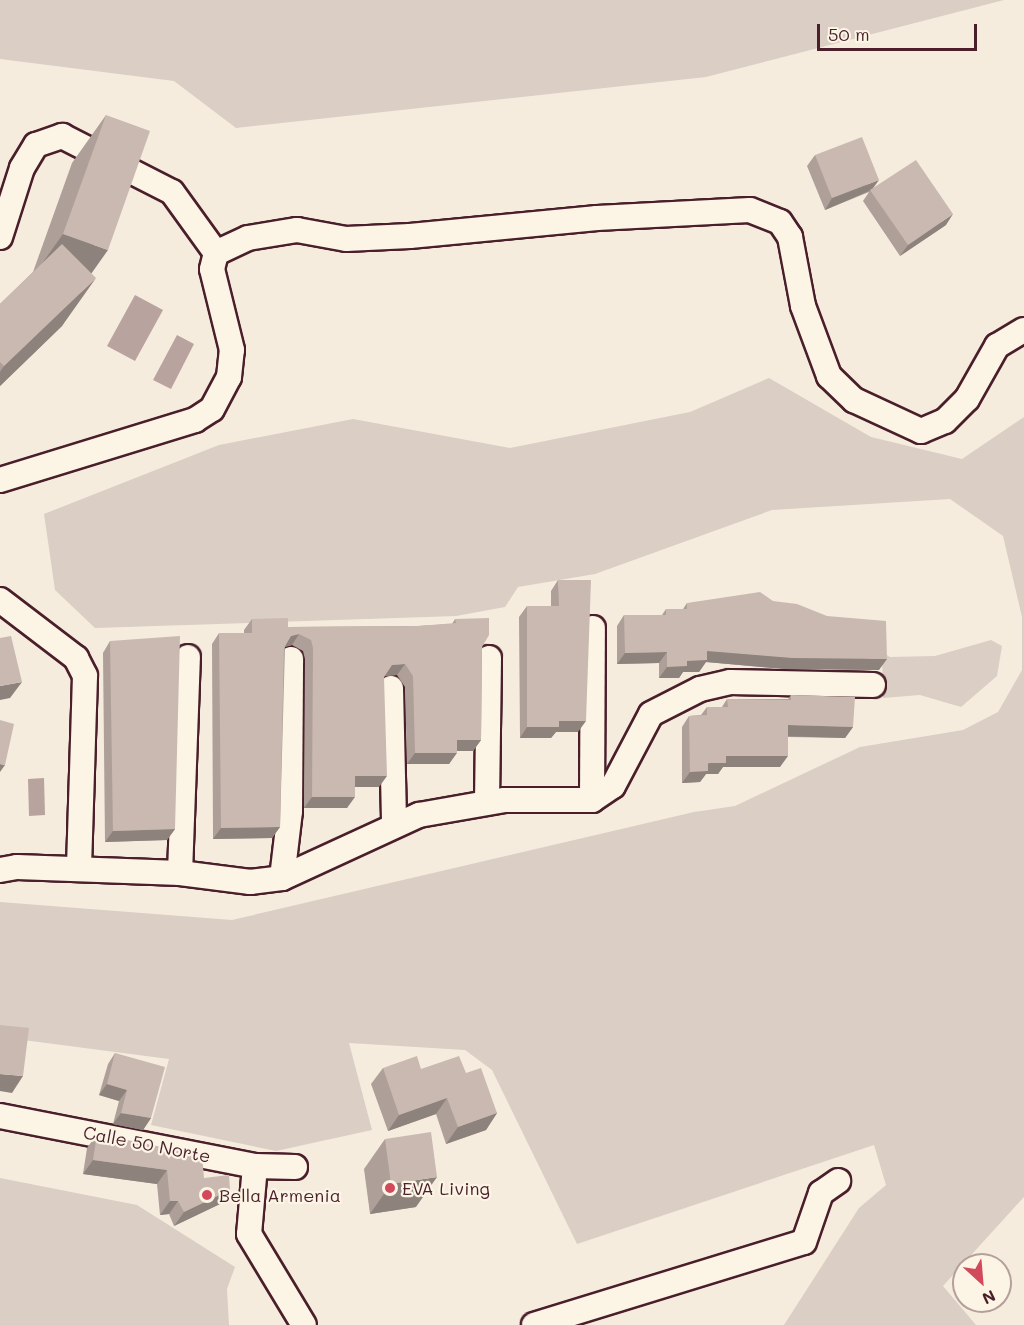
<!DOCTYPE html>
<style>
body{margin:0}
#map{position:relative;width:1024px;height:1325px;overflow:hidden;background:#f5ecde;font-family:Mali,sans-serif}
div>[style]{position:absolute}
.green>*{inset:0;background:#dbcec4}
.water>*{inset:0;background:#b8a39e}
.roads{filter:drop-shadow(2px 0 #4a1f2b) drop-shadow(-2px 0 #4a1f2b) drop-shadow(0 2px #4a1f2b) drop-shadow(0 -2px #4a1f2b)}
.minor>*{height:24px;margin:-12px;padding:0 12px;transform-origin:12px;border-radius:12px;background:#fcf5e5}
.wall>*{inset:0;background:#ae9f98}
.shaded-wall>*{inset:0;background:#8d827c}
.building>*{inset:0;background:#cab9b1}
.dots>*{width:16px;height:16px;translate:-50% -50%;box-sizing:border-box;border:3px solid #fcf5e5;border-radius:50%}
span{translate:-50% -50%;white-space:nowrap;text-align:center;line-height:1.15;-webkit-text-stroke:4.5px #fcf5e5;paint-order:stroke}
.street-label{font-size:18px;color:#4a1f2b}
.poi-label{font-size:18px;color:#4a1f2b}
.left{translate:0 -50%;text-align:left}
.north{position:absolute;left:952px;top:1253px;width:60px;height:60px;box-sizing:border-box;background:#fcf5e5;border:2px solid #b59f9b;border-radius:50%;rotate:154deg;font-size:16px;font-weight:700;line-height:24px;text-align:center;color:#4a1f2b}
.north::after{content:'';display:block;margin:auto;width:21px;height:27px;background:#d1495b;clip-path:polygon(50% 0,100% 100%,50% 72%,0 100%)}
.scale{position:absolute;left:817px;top:24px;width:160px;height:27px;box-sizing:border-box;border:3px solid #4a1f2b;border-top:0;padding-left:8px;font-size:18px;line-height:21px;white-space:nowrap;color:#4a1f2b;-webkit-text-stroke:4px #fcf5e5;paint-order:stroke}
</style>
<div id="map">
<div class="green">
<div style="clip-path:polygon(0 0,1004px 0,706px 77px,236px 128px,174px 81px,0 59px)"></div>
<div style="clip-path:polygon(769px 378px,871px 437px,962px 459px,1024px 417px,1024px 1197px,943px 1286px,976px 1325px,784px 1325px,859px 1208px,886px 1185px,874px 1145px,577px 1244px,492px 1070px,465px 1050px,349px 1043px,372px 1130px,276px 1151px,151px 1125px,169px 1059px,0 1037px,0 902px,232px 920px,694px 812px,735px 806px,860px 747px,963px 730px,998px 712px,1022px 670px,1022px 617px,1003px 536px,950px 499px,772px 510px,595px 574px,518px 587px,505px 607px,456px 616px,95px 628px,55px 590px,44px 514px,219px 445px,353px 419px,510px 448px,690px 412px)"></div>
<div style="clip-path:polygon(991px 640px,1002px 646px,997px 676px,961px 707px,920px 695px,883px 698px,882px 652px,890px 657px,935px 656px)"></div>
<div style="clip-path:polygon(0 1178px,137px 1205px,235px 1267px,227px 1289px,229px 1325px,0 1325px)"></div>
</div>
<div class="water">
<div style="clip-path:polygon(135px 295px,163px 310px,135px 361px,107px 346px)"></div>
<div style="clip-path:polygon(177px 335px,194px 344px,171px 389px,153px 380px)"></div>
<div style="clip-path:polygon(44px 778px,45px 815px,29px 816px,28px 779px)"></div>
</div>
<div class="roads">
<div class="minor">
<div style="left:0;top:237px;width:72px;rotate:-72.3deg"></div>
<div style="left:22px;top:168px;width:27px;rotate:-59deg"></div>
<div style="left:36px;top:145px;width:28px;rotate:-19deg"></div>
<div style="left:62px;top:136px;width:123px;rotate:27deg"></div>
<div style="left:172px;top:192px;width:75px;rotate:54.2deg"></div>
<div style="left:216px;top:253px;width:35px;rotate:-25deg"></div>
<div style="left:248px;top:238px;width:50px;rotate:-9.3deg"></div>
<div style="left:297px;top:230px;width:50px;rotate:10.4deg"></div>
<div style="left:346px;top:239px;width:64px;rotate:-2.7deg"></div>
<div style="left:410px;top:236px;width:188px;rotate:-5.5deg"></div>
<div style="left:597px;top:218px;width:153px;rotate:-3deg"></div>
<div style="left:750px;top:210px;width:32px;rotate:22deg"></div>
<div style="left:780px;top:222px;width:18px;rotate:56deg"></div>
<div style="left:790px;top:237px;width:70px;rotate:79.3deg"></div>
<div style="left:803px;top:306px;width:75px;rotate:69.6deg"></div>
<div style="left:829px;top:376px;width:35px;rotate:44deg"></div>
<div style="left:854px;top:400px;width:74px;rotate:24.8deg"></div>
<div style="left:921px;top:431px;width:26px;rotate:-23deg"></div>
<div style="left:945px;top:421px;width:31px;rotate:-45deg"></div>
<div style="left:967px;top:399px;width:61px;rotate:-60.5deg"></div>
<div style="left:997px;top:346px;width:31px;rotate:-31deg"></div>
<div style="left:0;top:480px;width:204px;rotate:-17.1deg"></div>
<div style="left:195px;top:420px;width:20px;rotate:-33deg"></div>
<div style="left:212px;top:409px;width:36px;rotate:-62deg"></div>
<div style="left:229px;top:377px;width:27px;rotate:-84deg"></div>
<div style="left:232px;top:350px;width:83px;rotate:-103.9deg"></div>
<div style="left:212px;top:269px;width:16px;rotate:-76deg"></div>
<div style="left:0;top:600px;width:96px;rotate:37.3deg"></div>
<div style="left:76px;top:658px;width:20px;rotate:63deg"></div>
<div style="left:85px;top:676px;width:193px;rotate:91.8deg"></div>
<div style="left:391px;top:688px;width:136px;rotate:88.7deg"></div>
<div style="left:592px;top:800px;width:172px;rotate:-89.7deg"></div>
<div style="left:487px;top:802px;width:144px;rotate:-89.2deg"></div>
<div style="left:0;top:870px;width:17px;rotate:-10deg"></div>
<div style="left:17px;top:867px;width:163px;rotate:2.1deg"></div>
<div style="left:180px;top:873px;width:71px;rotate:7.3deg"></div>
<div style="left:250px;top:882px;width:32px;rotate:-7deg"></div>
<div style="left:282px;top:878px;width:151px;rotate:-24.7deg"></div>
<div style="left:419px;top:815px;width:86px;rotate:-10deg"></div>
<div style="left:504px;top:800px;width:88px"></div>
<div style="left:592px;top:800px;width:25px;rotate:-34deg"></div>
<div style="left:613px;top:786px;width:81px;rotate:-62.2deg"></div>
<div style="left:651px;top:714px;width:55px;rotate:-27deg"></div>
<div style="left:700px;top:689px;width:31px;rotate:-13deg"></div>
<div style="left:730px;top:682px;width:143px;rotate:1.2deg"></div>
<div style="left:180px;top:873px;width:216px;rotate:-87.9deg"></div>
<div style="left:282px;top:878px;width:67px;rotate:-83.2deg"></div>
<div style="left:290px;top:811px;width:152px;rotate:-89.6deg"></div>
<div style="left:0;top:1116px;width:260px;rotate:11.1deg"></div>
<div style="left:255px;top:1166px;width:40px;rotate:1.4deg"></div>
<div style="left:255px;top:1166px;width:68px;rotate:95deg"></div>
<div style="left:249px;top:1234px;width:106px;rotate:58.9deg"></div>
<div style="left:534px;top:1325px;width:282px;rotate:-17.1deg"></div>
<div style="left:804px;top:1242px;width:52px;rotate:-70.9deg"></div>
<div style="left:821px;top:1193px;width:21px;rotate:-35deg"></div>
</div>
</div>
<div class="wall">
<div style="clip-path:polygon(106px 115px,91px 274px,62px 326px,0 386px,0 304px,33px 272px,72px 163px)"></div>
<div style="clip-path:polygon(815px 155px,873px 188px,946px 225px,900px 256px,863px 201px,869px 192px,825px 210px,807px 166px)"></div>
<div style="clip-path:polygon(558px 580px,578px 732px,556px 732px,551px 738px,520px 738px,519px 617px,527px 606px,551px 606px,551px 591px)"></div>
<div style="clip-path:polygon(687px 603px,879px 670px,784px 669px,706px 662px,699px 672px,683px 672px,679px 678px,659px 678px,659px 663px,617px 664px,617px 626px,624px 615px,662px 615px,666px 609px,683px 609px)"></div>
<div style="clip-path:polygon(252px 619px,288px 627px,418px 626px,452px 624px,455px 619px,482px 647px,481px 740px,473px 751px,457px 751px,449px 764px,407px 764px,405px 687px,397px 675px,385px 676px,384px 677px,379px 787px,355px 787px,347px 808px,304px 808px,305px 659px,303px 651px,292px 645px,285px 647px,280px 827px,272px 838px,213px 839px,212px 644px,219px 633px,244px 633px,244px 630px)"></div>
<div style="clip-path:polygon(110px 641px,175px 829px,167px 840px,105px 842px,103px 653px)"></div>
<div style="clip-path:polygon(791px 695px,853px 727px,845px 738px,788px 737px,780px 767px,723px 767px,718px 774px,706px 774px,700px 782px,682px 783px,682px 727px,689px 716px,701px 715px,707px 707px,722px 707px,727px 699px,788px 699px)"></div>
<div style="clip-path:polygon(115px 1053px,151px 1118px,143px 1130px,113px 1124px,119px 1101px,99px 1095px,108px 1064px)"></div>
<div style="clip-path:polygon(383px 1068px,421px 1069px,466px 1073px,497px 1113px,486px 1130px,446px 1144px,436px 1114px,388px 1131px,371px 1084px)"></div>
<div style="clip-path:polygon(97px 1134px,204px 1178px,230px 1190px,220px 1204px,174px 1226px,169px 1214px,160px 1215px,157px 1184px,83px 1174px,87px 1148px)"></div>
<div style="clip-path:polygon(385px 1139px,416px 1207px,370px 1214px,364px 1169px)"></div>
</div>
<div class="shaded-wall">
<div style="clip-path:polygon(879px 180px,871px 191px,870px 190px,869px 191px,825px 210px,832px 198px)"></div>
<div style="clip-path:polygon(953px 214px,946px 225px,900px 256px,908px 245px)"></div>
<div style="clip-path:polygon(63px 234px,108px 250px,74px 298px,29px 282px)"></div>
<div style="clip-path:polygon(96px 278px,62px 326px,0 386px,0 372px,4px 366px)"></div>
<div style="clip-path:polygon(299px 634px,292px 645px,283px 647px,291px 636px)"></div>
<div style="clip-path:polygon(707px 651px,887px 659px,879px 670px,784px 669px,706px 662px,699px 672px,683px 672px,679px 678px,659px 678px,667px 667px,687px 661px)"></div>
<div style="clip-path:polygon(667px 652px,659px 663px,617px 664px,625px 653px)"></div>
<div style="clip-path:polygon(405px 664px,397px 675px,384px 676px,392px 665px)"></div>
<div style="clip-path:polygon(22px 682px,10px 698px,0 700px,0 686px)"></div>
<div style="clip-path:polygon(559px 721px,586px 721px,578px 732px,556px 732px,551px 738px,520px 738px,527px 727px)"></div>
<div style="clip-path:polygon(788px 725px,853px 727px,845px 738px,780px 736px)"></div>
<div style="clip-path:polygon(457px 740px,481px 740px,473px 751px,449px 751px)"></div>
<div style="clip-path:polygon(415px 753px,457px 753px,449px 764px,407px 764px)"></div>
<div style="clip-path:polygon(726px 756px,788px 756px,780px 767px,723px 767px,718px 774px,706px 774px,700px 782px,682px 783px,690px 772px)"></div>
<div style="clip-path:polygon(0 764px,5px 765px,0 772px)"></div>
<div style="clip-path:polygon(355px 776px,387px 776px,379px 787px,347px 787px)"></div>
<div style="clip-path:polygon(312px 797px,355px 797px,347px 808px,304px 808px)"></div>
<div style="clip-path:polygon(280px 827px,272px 838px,213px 839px,221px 828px)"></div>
<div style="clip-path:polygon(175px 829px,167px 840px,105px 842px,113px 831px)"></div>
<div style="clip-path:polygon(0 1074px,23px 1076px,12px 1093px,0 1091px)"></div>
<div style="clip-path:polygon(107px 1084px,127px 1090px,119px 1101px,99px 1095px)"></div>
<div style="clip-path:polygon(447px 1098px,436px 1114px,388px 1131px,399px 1115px)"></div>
<div style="clip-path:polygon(121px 1113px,151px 1118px,143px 1130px,113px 1124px)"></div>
<div style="clip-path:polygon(497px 1113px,486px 1130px,446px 1144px,458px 1127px)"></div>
<div style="clip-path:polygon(93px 1160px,167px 1170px,157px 1184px,83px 1174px)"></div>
<div style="clip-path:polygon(437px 1177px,416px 1207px,370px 1214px,391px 1184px)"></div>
<div style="clip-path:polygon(230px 1190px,220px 1204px,174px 1226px,184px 1212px)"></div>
<div style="clip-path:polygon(170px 1201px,178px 1201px,169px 1214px,160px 1215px)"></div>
</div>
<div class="building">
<div style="clip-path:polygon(106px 115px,150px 131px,108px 250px,63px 234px)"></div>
<div style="clip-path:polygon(862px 137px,879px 180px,832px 198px,815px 155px)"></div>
<div style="clip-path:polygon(916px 160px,953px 214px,908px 245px,870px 190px)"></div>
<div style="clip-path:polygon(62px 244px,96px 278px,4px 366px,0 362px,0 304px)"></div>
<div style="clip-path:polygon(558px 580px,591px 580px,586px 721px,559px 721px,559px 727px,527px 727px,527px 606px,559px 606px)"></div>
<div style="clip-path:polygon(760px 592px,773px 601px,797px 604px,827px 616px,886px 621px,887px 659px,792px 658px,707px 651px,707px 660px,687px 661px,687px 666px,667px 667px,667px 652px,625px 653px,624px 615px,666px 615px,666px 609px,687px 609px,687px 603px)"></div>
<div style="clip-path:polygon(288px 618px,288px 627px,418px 626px,456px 623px,455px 619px,489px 618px,489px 635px,482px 647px,481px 740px,457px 740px,457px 753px,415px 753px,413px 676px,405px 664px,392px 665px,384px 677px,387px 776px,355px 776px,355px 797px,312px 797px,313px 648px,311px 640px,299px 634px,291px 636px,284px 648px,280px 827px,221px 828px,219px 633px,252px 633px,252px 619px)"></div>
<div style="clip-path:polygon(11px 636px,22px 682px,0 686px,0 638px)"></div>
<div style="clip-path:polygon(180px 636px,175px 829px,113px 831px,110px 641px)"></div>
<div style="clip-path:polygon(791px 695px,855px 697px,853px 727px,788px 725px,788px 756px,726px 756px,726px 763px,708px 763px,708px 771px,690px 772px,689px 716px,707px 715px,707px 707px,728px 707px,727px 699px,791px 700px)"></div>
<div style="clip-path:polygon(0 720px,14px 724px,5px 765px,0 764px)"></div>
<div style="clip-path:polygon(0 1025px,29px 1028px,23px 1076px,0 1074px)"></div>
<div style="clip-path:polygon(115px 1053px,165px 1067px,151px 1118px,121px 1113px,127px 1090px,107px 1084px)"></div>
<div style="clip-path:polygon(417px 1056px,421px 1069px,459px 1056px,466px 1073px,481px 1068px,497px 1113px,458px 1127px,447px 1098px,399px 1115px,383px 1068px)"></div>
<div style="clip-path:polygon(431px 1132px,437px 1177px,391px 1184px,385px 1139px)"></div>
<div style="clip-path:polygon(97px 1134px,202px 1155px,204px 1178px,229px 1175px,230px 1190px,184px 1212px,178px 1201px,170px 1201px,167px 1170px,93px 1160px)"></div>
</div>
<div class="dots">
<div style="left:390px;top:1188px;background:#d1495b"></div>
<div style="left:207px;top:1195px;background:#d1495b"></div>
</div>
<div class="street-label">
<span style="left:147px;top:1144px;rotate:11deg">Calle 50 Norte</span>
</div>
<div class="poi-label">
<span class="left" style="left:402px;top:1188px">EVA Living</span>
<span class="left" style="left:219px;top:1195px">Bella Armenia</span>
</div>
<div class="north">N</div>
<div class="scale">50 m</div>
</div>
